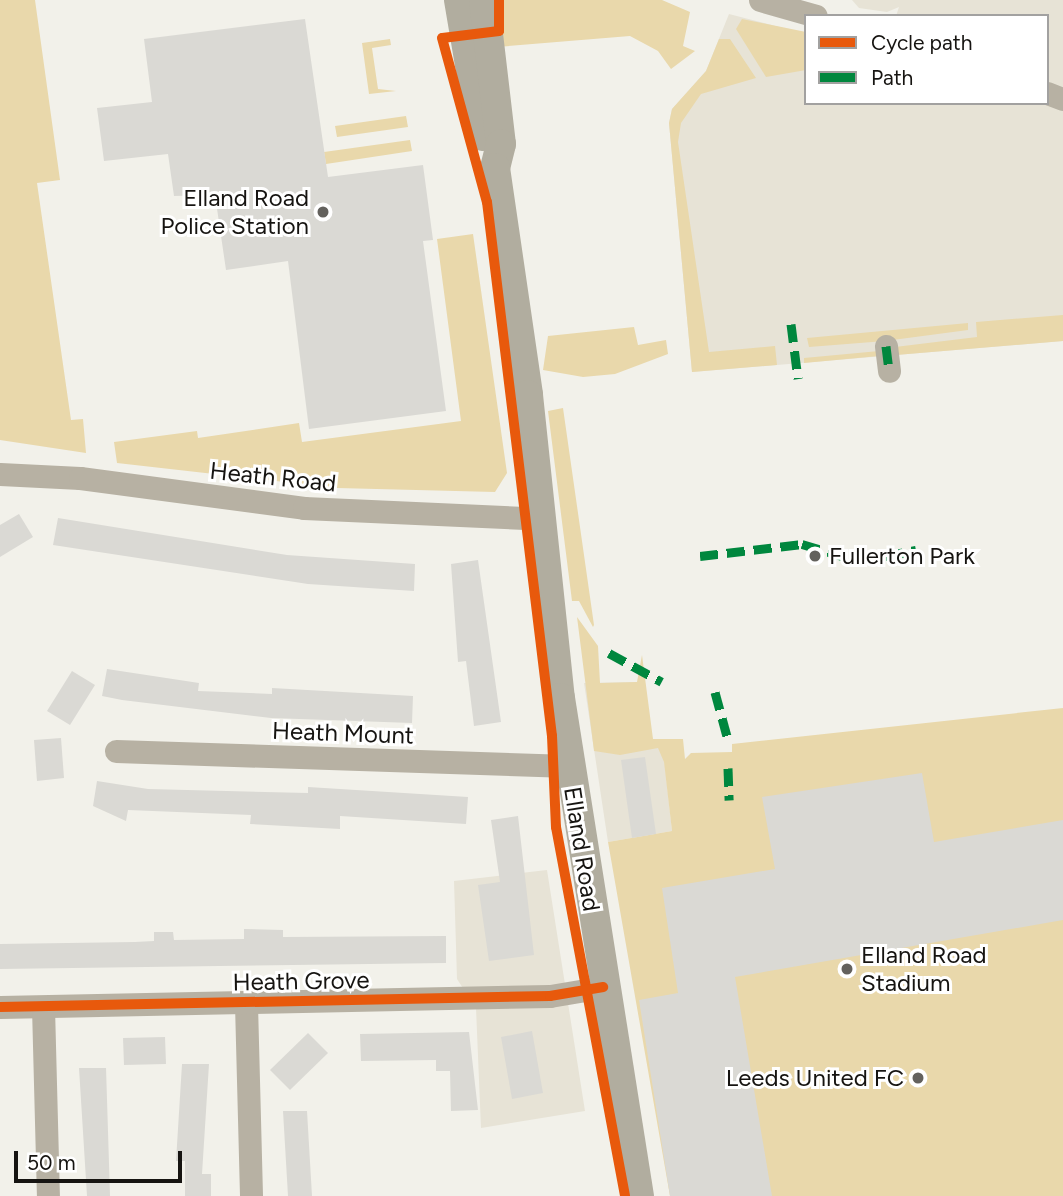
<!DOCTYPE html>
<style>
body{margin:0}
#map{position:relative;width:1063px;height:1196px;overflow:hidden;background:#f2f1ea;font-family:Figtree,sans-serif}
div>[style]{position:absolute}
.built>*{inset:0;background:#e7e3d6}
.green>*{inset:0;background:#e9d8ab}
.building>*{inset:0;background:#dad9d4}
.minor>*{height:23px;margin:-11.5px;padding:0 11.5px;transform-origin:11.5px;border-radius:11.5px;background:#b7b1a3}
.major>*{height:30px;margin:-15px;padding:0 15px;transform-origin:15px;border-radius:15px;background:#b1ad9f}
.quiet>*{height:9px;margin-top:-4.5px;transform-origin:0;background:repeating-linear-gradient(90deg,#00873e 0 18px,transparent 0 27px)}
.cycleway>*{height:10px;margin:-5px;padding:0 5px;transform-origin:5px;border-radius:5px;background:#e8590c}
.dots>*{width:19px;height:19px;translate:-50% -50%;box-sizing:border-box;border:4px solid #fff;border-radius:50%}
span{translate:-50% -50%;white-space:nowrap;text-align:center;line-height:1.15;-webkit-text-stroke:6px #fff;paint-order:stroke}
.poi-label{font-size:24px;color:#161411}
.right{translate:-100% -50%;text-align:right}
.left{translate:0 -50%;text-align:left}
.street-label{font-size:24px;color:#161411}
.legend{position:absolute;left:804px;top:14px;width:245px;height:91px;box-sizing:border-box;background:#fff;border:2px solid #a2a1a0;margin:0;padding:9px 12px;list-style:none;font-size:21px;color:#161411}
.legend li{display:flex;align-items:center;gap:14px;height:35px}
.legend b{width:35px;border:2px solid #a2a1a0}
.scale{position:absolute;left:14px;top:1151px;width:168px;height:32px;box-sizing:border-box;border:4px solid #161411;border-top:0;padding-left:9px;font-size:21px;line-height:24px;white-space:nowrap;color:#161411;-webkit-text-stroke:5px #fff;paint-order:stroke}
</style>
<div id="map">
<div class="built">
<div style="clip-path:polygon(852px 0,1063px 0,1063px 341px,692px 372px,669px 123px,672px 109px,706px 71px,729px 14px,806px 34px,806px 103px,1047px 103px,1047px 16px,896px 16px,899px 7px,887px 12px,859px 8px)"></div>
<div style="clip-path:polygon(640px 682px,648px 740px,663px 747px,672px 831px,608px 842px,584px 683px)"></div>
<div style="clip-path:polygon(547px 870px,585px 1111px,481px 1128px,476px 1008px,457px 979px,454px 881px)"></div>
</div>
<div class="green">
<div style="clip-path:polygon(0 0,35px 0,60px 180px,37px 183px,71px 420px,83px 419px,86px 453px,0 440px)"></div>
<div style="clip-path:polygon(495px 0,662px 0,690px 12px,683px 46px,695px 51px,671px 69px,658px 51px,630px 36px,497px 47px)"></div>
<div style="clip-path:polygon(742px 19px,806px 32px,806px 70px,766px 77px,736px 29px)"></div>
<div style="clip-path:polygon(390px 39px,391px 45px,372px 48px,378px 89px,396px 91px,369px 94px,362px 43px)"></div>
<div style="clip-path:polygon(719px 39px,730px 39px,756px 78px,701px 94px,681px 123px,678px 142px,709px 352px,775px 346px,777px 365px,692px 372px,669px 123px,672px 109px,706px 71px)"></div>
<div style="clip-path:polygon(406px 116px,408px 127px,337px 137px,335px 126px)"></div>
<div style="clip-path:polygon(410px 140px,412px 151px,326px 164px,324px 152px)"></div>
<div style="clip-path:polygon(473px 234px,507px 473px,495px 492px,337px 488px,117px 463px,114px 442px,197px 431px,198px 438px,299px 423px,302px 442px,461px 421px,437px 239px)"></div>
<div style="clip-path:polygon(1063px 315px,1063px 341px,896px 355px,895px 347px,977px 337px,976px 322px)"></div>
<div style="clip-path:polygon(968px 323px,968px 330px,885px 341px,809px 347px,807px 338px)"></div>
<div style="clip-path:polygon(634px 327px,638px 345px,666px 340px,668px 354px,615px 374px,583px 377px,543px 370px,548px 336px)"></div>
<div style="clip-path:polygon(879px 351px,879px 356px,804px 363px,804px 358px)"></div>
<div style="clip-path:polygon(563px 408px,594px 625px,593px 627px,579px 601px,572px 601px,548px 411px)"></div>
<div style="clip-path:polygon(577px 617px,598px 646px,600px 683px,637px 682px,642px 655px,653px 739px,683px 739px,685px 759px,691px 753px,732px 752px,732px 744px,1063px 708px,1063px 1196px,670px 1196px,608px 842px,672px 831px,664px 762px,658px 748px,620px 755px,594px 751px)"></div>
</div>
<div class="building">
<div style="clip-path:polygon(305px 19px,328px 177px,423px 165px,433px 240px,423px 241px,446px 411px,309px 429px,288px 261px,226px 270px,215px 195px,174px 196px,168px 154px,104px 161px,97px 108px,152px 102px,144px 39px)"></div>
<div style="clip-path:polygon(19px 514px,33px 537px,0 557px,0 525px)"></div>
<div style="clip-path:polygon(58px 518px,287px 555px,415px 564px,414px 591px,308px 584px,53px 545px)"></div>
<div style="clip-path:polygon(478px 560px,501px 722px,474px 726px,466px 661px,458px 662px,451px 564px)"></div>
<div style="clip-path:polygon(107px 669px,199px 683px,198px 691px,272px 694px,272px 688px,413px 696px,412px 723px,271px 718px,122px 700px,102px 696px)"></div>
<div style="clip-path:polygon(72px 671px,95px 685px,70px 725px,47px 711px)"></div>
<div style="clip-path:polygon(61px 738px,64px 778px,37px 781px,34px 740px)"></div>
<div style="clip-path:polygon(645px 757px,656px 834px,632px 838px,621px 760px)"></div>
<div style="clip-path:polygon(922px 773px,934px 842px,1063px 820px,1063px 920px,735px 977px,772px 1196px,670px 1196px,639px 1000px,678px 993px,662px 888px,775px 869px,762px 797px)"></div>
<div style="clip-path:polygon(97px 781px,148px 789px,308px 793px,308px 787px,468px 797px,466px 824px,340px 816px,340px 829px,250px 824px,251px 815px,128px 810px,126px 821px,93px 806px)"></div>
<div style="clip-path:polygon(518px 816px,534px 955px,489px 961px,478px 885px,500px 882px,491px 820px)"></div>
<div style="clip-path:polygon(244px 929px,283px 930px,283px 937px,446px 936px,446px 963px,0 969px,0 944px,135px 942px,154px 941px,154px 932px,173px 932px,174px 940px,244px 939px)"></div>
<div style="clip-path:polygon(532px 1031px,543px 1093px,512px 1099px,501px 1037px)"></div>
<div style="clip-path:polygon(469px 1032px,478px 1110px,451px 1111px,450px 1071px,436px 1071px,436px 1060px,361px 1061px,360px 1034px)"></div>
<div style="clip-path:polygon(308px 1033px,328px 1053px,290px 1090px,270px 1070px)"></div>
<div style="clip-path:polygon(165px 1037px,166px 1064px,124px 1065px,123px 1038px)"></div>
<div style="clip-path:polygon(182px 1064px,209px 1064px,202px 1174px,211px 1174px,211px 1196px,185px 1196px,185px 1161px,176px 1161px)"></div>
<div style="clip-path:polygon(79px 1068px,106px 1068px,110px 1196px,87px 1196px)"></div>
<div style="clip-path:polygon(283px 1111px,307px 1111px,312px 1196px,288px 1196px)"></div>
</div>
<div class="minor">
<div style="left:760px;top:0;width:58px;rotate:15.9deg"></div>
<div style="left:1047px;top:93px;width:17px;rotate:21deg"></div>
<div style="left:886px;top:346px;width:25px;rotate:83deg"></div>
<div style="left:0;top:474px;width:80px;rotate:2.9deg"></div>
<div style="left:80px;top:478px;width:226px;rotate:7.6deg"></div>
<div style="left:304px;top:508px;width:238px;rotate:2.6deg"></div>
<div style="left:116px;top:751px;width:453px;rotate:1.9deg"></div>
<div style="left:246px;top:1004px;width:192px;rotate:88.5deg"></div>
<div style="left:0;top:1007px;width:550px;rotate:-1.15deg"></div>
<div style="left:550px;top:996px;width:54px;rotate:-9.6deg"></div>
<div style="left:43px;top:1007px;width:189px;rotate:88.5deg"></div>
</div>
<div class="major">
<div style="left:459px;top:0;width:138px;rotate:80.4deg"></div>
<div style="left:484px;top:0;width:145px;rotate:83.3deg"></div>
<div style="left:501px;top:144px;width:25px;rotate:104deg"></div>
<div style="left:495px;top:168px;width:229px;rotate:81.7deg"></div>
<div style="left:528px;top:395px;width:305px;rotate:84deg"></div>
<div style="left:560px;top:698px;width:504px;rotate:80.99deg"></div>
</div>
<div class="quiet">
<div style="left:791px;top:324px;width:55px;rotate:82.7deg"></div>
<div style="left:886px;top:346px;width:25px;rotate:83deg"></div>
<div style="left:700px;top:556px;width:103px;rotate:-6.7deg"></div>
<div style="left:802px;top:544px;width:59px;rotate:16.6deg"></div>
<div style="left:859px;top:561px;width:58px;rotate:-10.9deg"></div>
<div style="left:609px;top:653px;width:60px;rotate:28.7deg"></div>
<div style="left:715px;top:692px;width:50px;rotate:74.8deg"></div>
<div style="left:728px;top:768px;width:32px;rotate:88deg"></div>
</div>
<div class="cycleway">
<div style="left:499px;top:0;width:31px;rotate:90deg"></div>
<div style="left:499px;top:31px;width:57px;rotate:173deg"></div>
<div style="left:442px;top:38px;width:170px;rotate:74.7deg"></div>
<div style="left:487px;top:202px;width:538px;rotate:83.06deg"></div>
<div style="left:552px;top:736px;width:91px;rotate:87.5deg"></div>
<div style="left:556px;top:827px;width:375px;rotate:79.4deg"></div>
<div style="left:0;top:1007px;width:550px;rotate:-1.15deg"></div>
<div style="left:550px;top:996px;width:54px;rotate:-9.6deg"></div>
</div>
<div class="dots">
<div style="left:323px;top:212px;background:#63615d"></div>
<div style="left:815px;top:556px;background:#63615d"></div>
<div style="left:847px;top:969px;background:#63615d"></div>
<div style="left:918px;top:1078px;background:#63615d"></div>
</div>
<div class="poi-label">
<span class="right" style="left:309px;top:212px">Elland Road<br>Police Station</span>
<span class="left" style="left:829px;top:556px">Fullerton Park</span>
<span class="left" style="left:861px;top:969px">Elland Road<br>Stadium</span>
<span class="right" style="left:904px;top:1078px">Leeds United FC</span>
</div>
<div class="street-label">
<span style="left:273px;top:477px;rotate:6deg">Heath Road</span>
<span style="left:343px;top:733px;rotate:2deg">Heath Mount</span>
<span style="left:582px;top:849px;rotate:81deg">Elland Road</span>
<span style="left:301px;top:981px;rotate:-1deg">Heath Grove</span>
</div>
<ul class="legend">
<li><b style="height:9px;background:#e8590c"></b>Cycle path</li>
<li><b style="height:9px;background:#00873e"></b>Path</li>
</ul>
<div class="scale">50 m</div>
</div>
